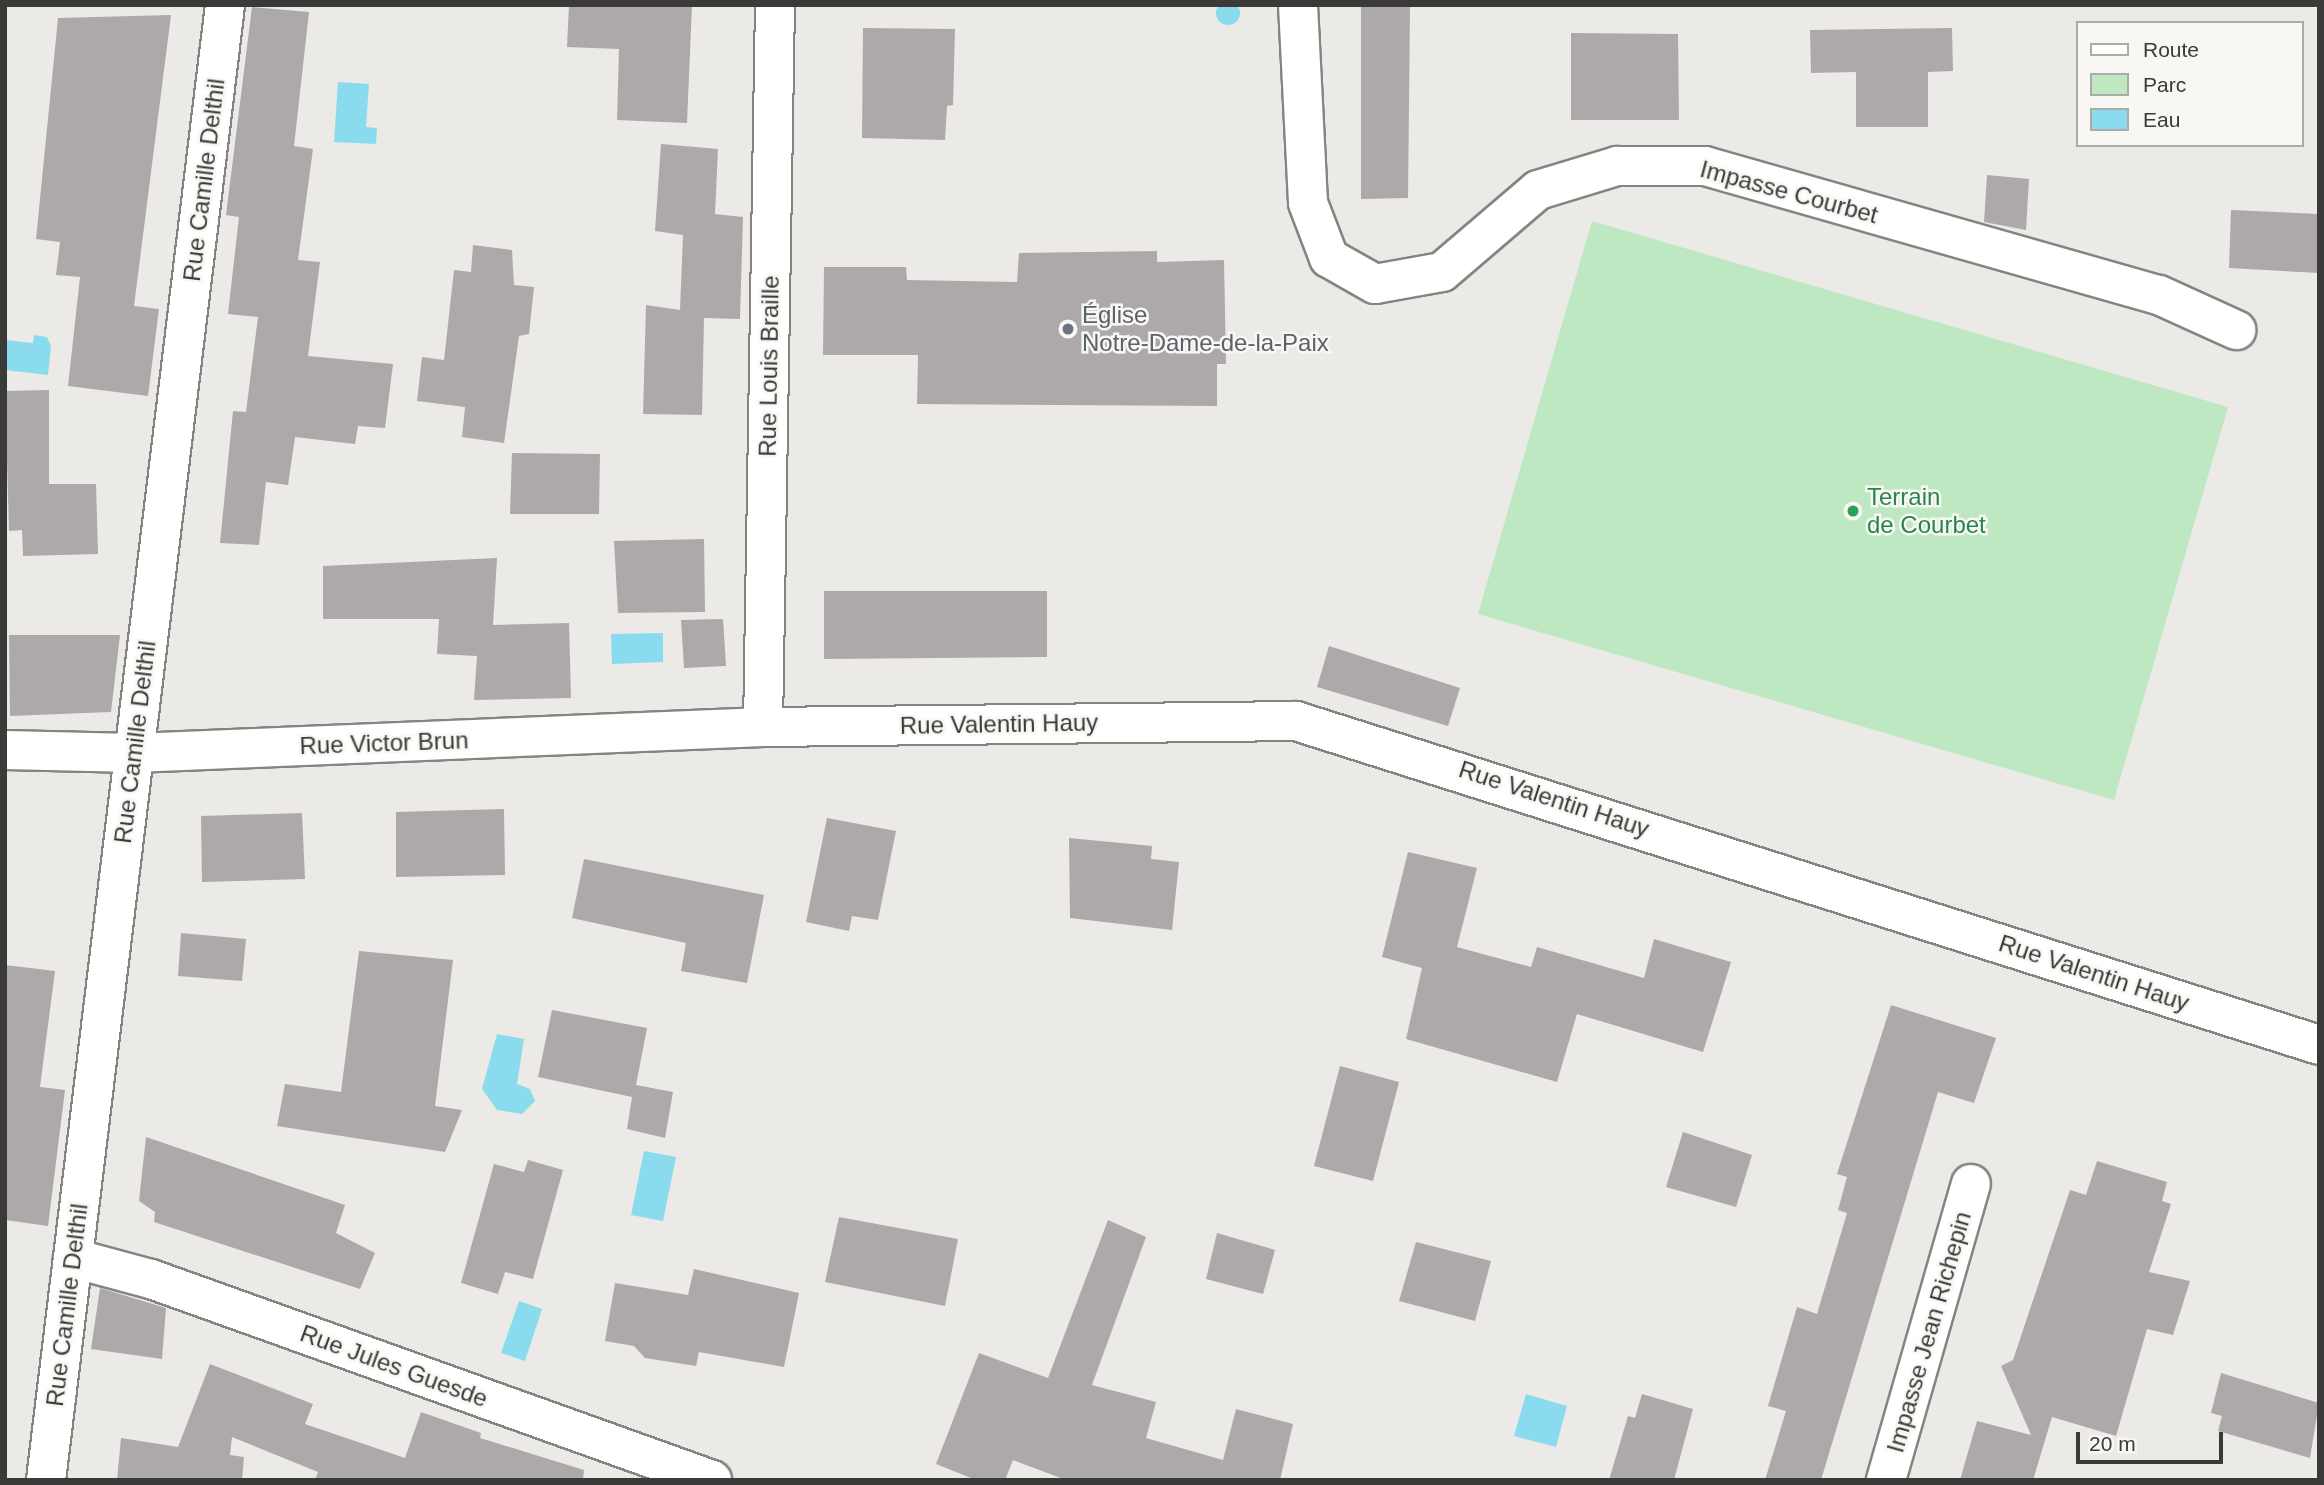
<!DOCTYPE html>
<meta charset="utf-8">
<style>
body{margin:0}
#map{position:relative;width:2324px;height:1485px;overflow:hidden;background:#ebeae6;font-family:Arial,sans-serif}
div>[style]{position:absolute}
.green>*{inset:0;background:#bee8c1}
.water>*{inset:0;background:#8bdbee}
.round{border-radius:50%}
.building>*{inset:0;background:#ada9ab}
.roads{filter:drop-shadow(2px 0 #858481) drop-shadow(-2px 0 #858481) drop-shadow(0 2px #858481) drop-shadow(0 -2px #858481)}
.minor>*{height:38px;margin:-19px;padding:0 19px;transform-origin:19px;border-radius:19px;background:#fff}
.dots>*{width:19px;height:19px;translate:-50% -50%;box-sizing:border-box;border:4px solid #f8f7f3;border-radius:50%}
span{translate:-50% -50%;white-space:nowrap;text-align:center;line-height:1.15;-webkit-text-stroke:5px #f8f7f3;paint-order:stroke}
.street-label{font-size:24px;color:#3a3a38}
.worship-label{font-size:24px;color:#5b616d}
.left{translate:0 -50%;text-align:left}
.leisure-label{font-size:24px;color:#27864d}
.frame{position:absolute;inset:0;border:7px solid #3a3a38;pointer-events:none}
.legend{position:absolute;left:2076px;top:21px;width:228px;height:126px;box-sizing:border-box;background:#f8f7f3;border:2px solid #acaba8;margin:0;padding:9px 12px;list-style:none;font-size:21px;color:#3a3a38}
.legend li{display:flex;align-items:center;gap:14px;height:35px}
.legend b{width:35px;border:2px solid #acaba8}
.scale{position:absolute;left:2076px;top:1432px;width:147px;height:32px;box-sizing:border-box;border:4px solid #3a3a38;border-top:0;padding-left:9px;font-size:21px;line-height:24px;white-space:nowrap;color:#3a3a38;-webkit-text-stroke:5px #f8f7f3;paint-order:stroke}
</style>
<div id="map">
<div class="green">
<div style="clip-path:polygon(1592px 221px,2228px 407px,2114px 800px,1478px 614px)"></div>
</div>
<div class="water">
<div class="round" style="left:1216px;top:1px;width:24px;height:24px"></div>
<div style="clip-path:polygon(338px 82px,369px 84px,366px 127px,377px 128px,376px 144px,334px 142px)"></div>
<div style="clip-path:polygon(34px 335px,47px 337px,51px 346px,48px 375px,5px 370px,5px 340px,33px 343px)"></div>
<div style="clip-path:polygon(663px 633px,663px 662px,612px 664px,611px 634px)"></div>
<div style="clip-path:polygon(497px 1034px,524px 1039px,517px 1084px,530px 1089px,535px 1101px,522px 1114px,497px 1110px,482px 1089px)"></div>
<div style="clip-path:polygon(644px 1151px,676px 1157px,663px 1221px,631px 1215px)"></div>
<div style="clip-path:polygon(519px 1301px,542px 1309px,525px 1361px,501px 1353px)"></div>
<div style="clip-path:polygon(1526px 1394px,1567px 1406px,1556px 1447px,1514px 1436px)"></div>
</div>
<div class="building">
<div style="clip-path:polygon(569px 5px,692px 5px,687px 123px,617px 120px,619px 49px,567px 47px)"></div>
<div style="clip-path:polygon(1361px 6px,1410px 6px,1408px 198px,1361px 199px)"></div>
<div style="clip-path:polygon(252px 7px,309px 12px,294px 146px,313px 149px,298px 260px,320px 262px,308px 356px,393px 364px,385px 428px,358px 426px,355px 444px,295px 437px,288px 485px,266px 482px,259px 545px,220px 543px,233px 411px,246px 412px,258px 317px,228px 314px,239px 217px,226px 215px)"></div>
<div style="clip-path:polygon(171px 15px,134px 306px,159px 309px,148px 396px,68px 386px,80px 277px,56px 275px,60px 242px,36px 239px,58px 18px)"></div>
<div style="clip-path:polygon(863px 28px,955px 29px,953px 105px,947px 106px,945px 140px,862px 138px)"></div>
<div style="clip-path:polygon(1952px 28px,1953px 71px,1928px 72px,1928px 127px,1856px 127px,1856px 72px,1811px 73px,1810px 30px)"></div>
<div style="clip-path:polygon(1571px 33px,1678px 34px,1679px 120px,1571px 120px)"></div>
<div style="clip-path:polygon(661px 144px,718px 149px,715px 214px,743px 217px,740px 319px,704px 318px,702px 415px,643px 414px,646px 305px,680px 310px,683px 235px,655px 231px)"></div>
<div style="clip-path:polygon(1987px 175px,2029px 179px,2026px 230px,1984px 222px)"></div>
<div style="clip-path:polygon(2231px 210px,2319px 214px,2319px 273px,2229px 268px)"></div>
<div style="clip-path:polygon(473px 245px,512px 250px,514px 285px,534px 287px,529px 334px,519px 336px,504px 443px,462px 437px,465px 407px,417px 401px,422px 357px,444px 360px,454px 270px,471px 272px)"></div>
<div style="clip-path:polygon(1157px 251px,1157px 262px,1224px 260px,1226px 364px,1217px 364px,1217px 406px,917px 404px,918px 355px,823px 355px,824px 267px,906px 267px,907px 280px,1017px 282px,1019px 253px)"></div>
<div style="clip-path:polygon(49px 390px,49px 484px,96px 484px,98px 554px,23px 556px,22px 530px,9px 531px,5px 391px)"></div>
<div style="clip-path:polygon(512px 453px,600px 454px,599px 514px,510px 514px)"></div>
<div style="clip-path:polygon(704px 539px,705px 612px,618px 613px,614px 541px)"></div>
<div style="clip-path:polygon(497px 558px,493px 625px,569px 623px,571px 698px,474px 700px,477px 656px,437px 654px,439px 619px,323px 619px,323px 566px)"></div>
<div style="clip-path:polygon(824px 591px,1047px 591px,1047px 657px,824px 659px)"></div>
<div style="clip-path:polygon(723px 619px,726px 666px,684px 668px,681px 620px)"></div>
<div style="clip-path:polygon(9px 635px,120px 635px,111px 712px,10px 716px)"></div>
<div style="clip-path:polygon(1329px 646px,1460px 688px,1448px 726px,1317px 687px)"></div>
<div style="clip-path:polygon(504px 809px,505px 875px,396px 877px,396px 812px)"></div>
<div style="clip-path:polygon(302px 813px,305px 879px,202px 882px,201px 816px)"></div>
<div style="clip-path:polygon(827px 818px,896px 831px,878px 920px,852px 916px,849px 931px,806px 922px)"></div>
<div style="clip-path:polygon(1069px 838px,1152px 846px,1151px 859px,1179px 862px,1172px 930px,1070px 918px)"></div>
<div style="clip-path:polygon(1408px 852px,1477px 868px,1457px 947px,1531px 967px,1537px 947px,1644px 978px,1654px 939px,1731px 962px,1703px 1052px,1577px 1014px,1557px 1082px,1406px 1039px,1422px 968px,1382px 957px)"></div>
<div style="clip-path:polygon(584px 859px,764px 895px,747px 983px,681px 971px,686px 943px,572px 918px)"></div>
<div style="clip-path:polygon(181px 933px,246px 939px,242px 981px,178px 976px)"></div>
<div style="clip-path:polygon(359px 951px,453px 960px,435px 1106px,462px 1110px,445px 1152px,277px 1126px,285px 1084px,341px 1092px)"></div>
<div style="clip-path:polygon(5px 965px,55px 971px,40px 1087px,65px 1090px,48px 1226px,5px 1220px)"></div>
<div style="clip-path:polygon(1891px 1005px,1996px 1038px,1974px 1103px,1938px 1092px,1821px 1480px,1765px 1480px,1786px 1411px,1768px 1406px,1797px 1307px,1817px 1314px,1847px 1213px,1838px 1210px,1847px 1177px,1837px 1174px)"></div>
<div style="clip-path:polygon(552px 1010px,647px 1028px,636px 1085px,673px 1092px,665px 1138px,627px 1129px,632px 1097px,538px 1077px)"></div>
<div style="clip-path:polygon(1340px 1066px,1399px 1082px,1373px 1181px,1314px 1166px)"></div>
<div style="clip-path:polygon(1683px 1132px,1752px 1155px,1736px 1207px,1666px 1187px)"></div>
<div style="clip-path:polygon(146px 1137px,345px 1205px,336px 1233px,375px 1253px,360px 1289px,154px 1222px,155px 1212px,139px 1201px)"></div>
<div style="clip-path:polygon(528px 1160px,563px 1170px,533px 1279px,505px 1272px,498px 1294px,461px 1283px,494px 1164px,524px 1172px)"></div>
<div style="clip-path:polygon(2097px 1161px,2167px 1182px,2162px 1201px,2171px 1204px,2149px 1272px,2190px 1281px,2173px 1335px,2147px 1329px,2116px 1436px,2052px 1417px,2033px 1480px,1960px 1480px,1977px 1421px,2031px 1435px,2001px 1366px,2013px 1360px,2070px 1190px,2086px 1195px)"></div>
<div style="clip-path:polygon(839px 1217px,958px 1239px,945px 1306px,825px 1282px)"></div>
<div style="clip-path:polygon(1108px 1220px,1146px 1237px,1092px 1385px,1156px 1402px,1146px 1438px,1223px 1460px,1236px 1409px,1293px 1424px,1280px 1480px,1066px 1480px,1013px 1460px,1005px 1480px,976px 1480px,936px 1464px,979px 1353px,1048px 1378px)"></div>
<div style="clip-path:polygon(1217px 1233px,1275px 1250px,1263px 1294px,1206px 1279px)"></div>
<div style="clip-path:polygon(1416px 1242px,1491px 1261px,1475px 1321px,1399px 1301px)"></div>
<div style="clip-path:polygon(694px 1269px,799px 1293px,784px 1367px,699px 1352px,696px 1366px,645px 1358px,634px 1346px,605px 1341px,615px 1283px,688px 1295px)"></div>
<div style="clip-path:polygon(100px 1288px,166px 1308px,162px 1359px,91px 1349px)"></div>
<div style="clip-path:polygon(210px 1364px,313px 1404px,305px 1424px,405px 1458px,421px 1412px,481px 1433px,480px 1438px,584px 1470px,583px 1480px,315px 1480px,318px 1472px,232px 1437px,230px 1455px,244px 1457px,242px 1480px,117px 1480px,121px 1438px,178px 1447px)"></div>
<div style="clip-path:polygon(2221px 1373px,2319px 1403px,2310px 1458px,2218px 1431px,2222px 1416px,2211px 1413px)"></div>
<div style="clip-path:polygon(1642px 1394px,1693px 1409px,1674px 1480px,1609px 1480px,1628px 1416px,1635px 1418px)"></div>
</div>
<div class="roads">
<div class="minor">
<div style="left:1298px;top:5px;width:198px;rotate:87.1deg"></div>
<div style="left:1308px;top:203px;width:59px;rotate:69.1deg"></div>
<div style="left:1329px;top:258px;width:53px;rotate:29.5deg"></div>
<div style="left:1375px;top:284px;width:68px;rotate:-10.2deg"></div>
<div style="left:1442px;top:272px;width:126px;rotate:-40.5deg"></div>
<div style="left:1538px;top:190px;width:83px;rotate:-16.9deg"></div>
<div style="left:1617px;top:166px;width:88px"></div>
<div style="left:1705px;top:166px;width:472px;rotate:15.9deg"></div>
<div style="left:2159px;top:295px;width:85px;rotate:24.4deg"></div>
<div style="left:763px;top:727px;width:722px;rotate:-89.05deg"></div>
<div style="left:5px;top:750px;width:129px;rotate:1.3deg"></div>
<div style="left:134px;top:753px;width:630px;rotate:-2.37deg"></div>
<div style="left:763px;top:727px;width:533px;rotate:-0.64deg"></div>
<div style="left:1296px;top:721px;width:1073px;rotate:17.57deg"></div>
<div style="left:73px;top:1258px;width:81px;rotate:15.1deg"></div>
<div style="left:151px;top:1279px;width:596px;rotate:19.71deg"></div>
<div style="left:46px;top:1480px;width:1486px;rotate:-83.08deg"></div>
<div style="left:1886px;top:1480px;width:308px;rotate:-74deg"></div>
</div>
</div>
<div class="dots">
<div style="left:1068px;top:329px;background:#6b7280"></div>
<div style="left:1853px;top:511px;background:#2e9e5b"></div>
</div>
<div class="street-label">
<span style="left:204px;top:180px;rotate:-83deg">Rue Camille Delthil</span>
<span style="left:1789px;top:192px;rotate:15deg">Impasse Courbet</span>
<span style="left:769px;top:366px;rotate:-89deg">Rue Louis Braille</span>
<span style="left:999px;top:724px;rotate:-1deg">Rue Valentin Hauy</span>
<span style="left:135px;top:742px;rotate:-83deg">Rue Camille Delthil</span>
<span style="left:384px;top:743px;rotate:-2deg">Rue Victor Brun</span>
<span style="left:1554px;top:799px;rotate:18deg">Rue Valentin Hauy</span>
<span style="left:2094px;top:973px;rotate:18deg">Rue Valentin Hauy</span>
<span style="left:67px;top:1305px;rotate:-83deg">Rue Camille Delthil</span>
<span style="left:1929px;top:1332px;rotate:-74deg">Impasse Jean Richepin</span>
<span style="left:394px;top:1366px;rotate:20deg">Rue Jules Guesde</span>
</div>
<div class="worship-label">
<span class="left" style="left:1082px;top:329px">Église<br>Notre-Dame-de-la-Paix</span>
</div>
<div class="leisure-label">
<span class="left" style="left:1867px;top:511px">Terrain<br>de Courbet</span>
</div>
<div class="frame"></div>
<ul class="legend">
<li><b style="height:9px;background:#fff"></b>Route</li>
<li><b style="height:19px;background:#bee8c1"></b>Parc</li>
<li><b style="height:19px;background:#8bdbee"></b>Eau</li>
</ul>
<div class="scale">20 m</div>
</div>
